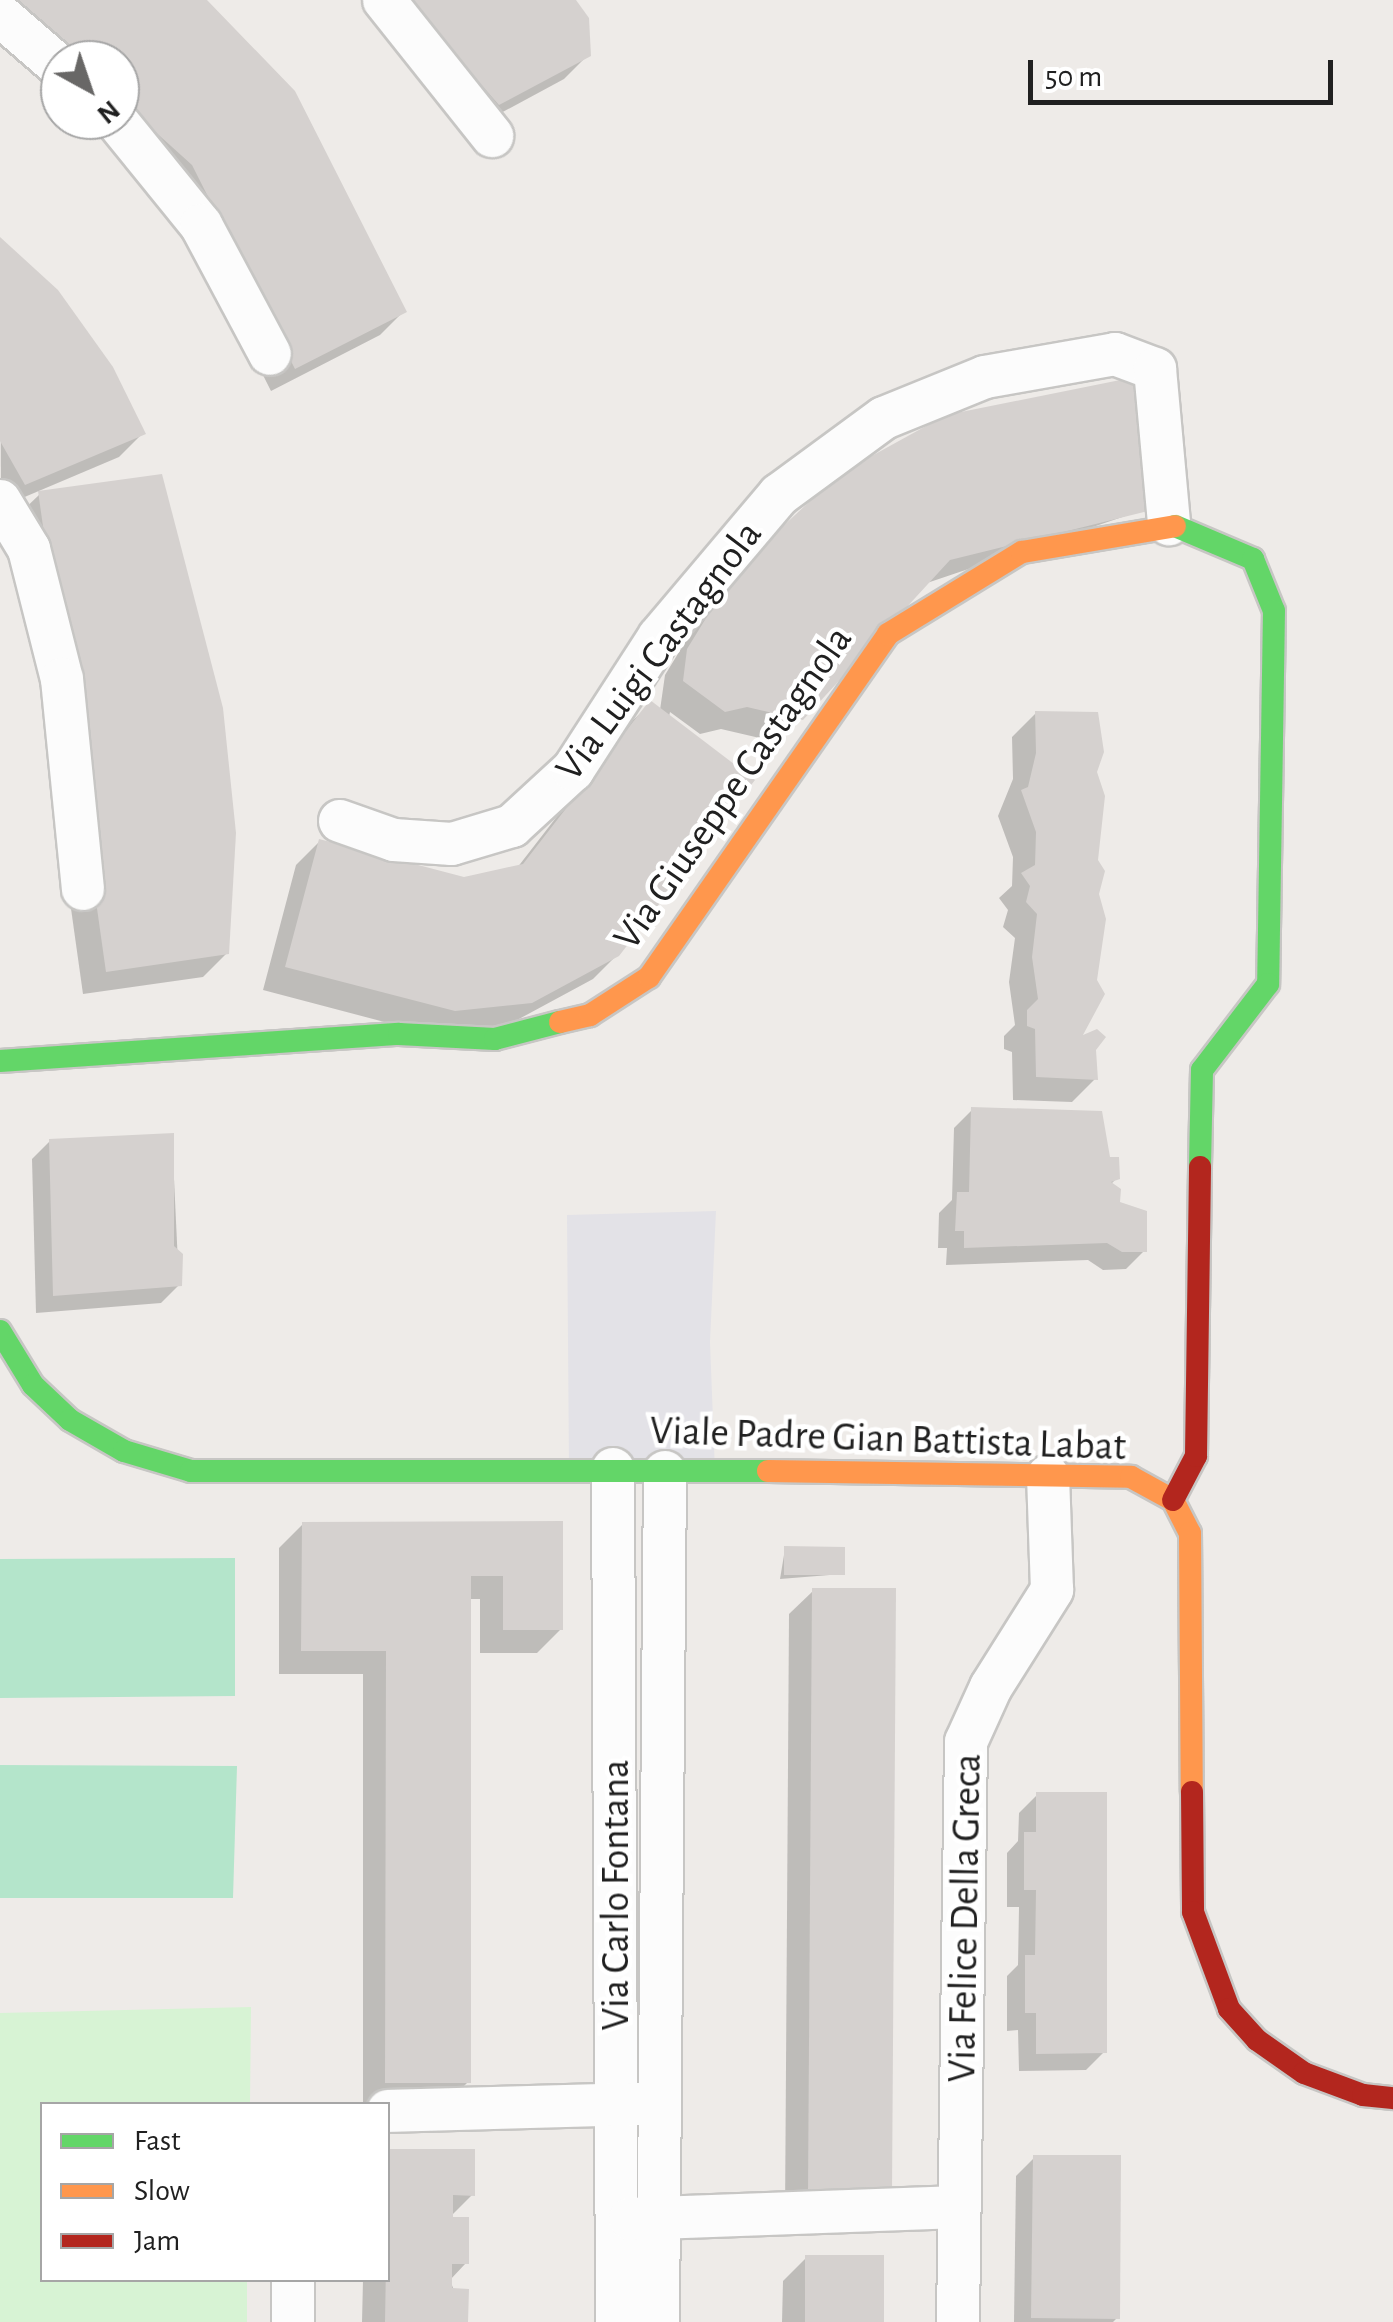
<!DOCTYPE html>
<style>
body{margin:0}
#map{position:relative;width:1393px;height:2322px;overflow:hidden;background:#eeebe8;font-family:"Alegreya Sans",sans-serif}
div>[style]{position:absolute}
.park>*{inset:0;background:#d7f3d4}
.pitch>*{inset:0;background:#b4e5cb}
.plaza>*{inset:0;background:#e3e2e7}
.shadow>*{inset:0;background:#0003}
.building>*{inset:0;background:#d5d1cf}
.roads{filter:drop-shadow(2px 0 #c7c6c4) drop-shadow(-2px 0 #c7c6c4) drop-shadow(0 2px #c7c6c4) drop-shadow(0 -2px #c7c6c4)}
.street>*{height:42px;margin:-21px;padding:0 21px;transform-origin:21px;border-radius:21px;background:#fcfcfc}
.fast>*{height:22px;margin:-11px;padding:0 11px;transform-origin:11px;border-radius:11px;background:#63d668}
.slow>*{height:22px;margin:-11px;padding:0 11px;transform-origin:11px;border-radius:11px;background:#ff974d}
.jam>*{height:22px;margin:-11px;padding:0 11px;transform-origin:11px;border-radius:11px;background:#b3261e}
span{translate:-50% -50%;white-space:nowrap;text-align:center;line-height:1.15;-webkit-text-stroke:9px #fff;paint-order:stroke}
.street-label{font-size:40px;color:#202020}
.legend{position:absolute;left:40px;top:2102px;width:350px;height:180px;box-sizing:border-box;background:#fff;border:2px solid #a6a6a6;margin:0;padding:12px 18px;list-style:none;font-size:30px;color:#202020}
.legend li{display:flex;align-items:center;gap:20px;height:50px}
.legend b{width:50px;border:2px solid #a6a6a6}
.north{position:absolute;left:40px;top:40px;width:100px;height:100px;box-sizing:border-box;background:#fff;border:2px solid #a6a6a6;border-radius:50%;rotate:140deg;font-size:28px;font-weight:700;line-height:40px;text-align:center;color:#202020}
.north::after{content:'';display:block;margin:auto;width:35px;height:45px;background:#686766;clip-path:polygon(50% 0,100% 100%,50% 72%,0 100%)}
.scale{position:absolute;left:1028px;top:60px;width:305px;height:45px;box-sizing:border-box;border:5px solid #202020;border-top:0;padding-left:12px;font-size:30px;line-height:35px;white-space:nowrap;color:#202020;-webkit-text-stroke:8px #fff;paint-order:stroke}
</style>
<div id="map">
<div class="park">
<div style="clip-path:polygon(251px 2007px,250px 2104px,42px 2104px,42px 2280px,247px 2280px,247px 2322px,0 2322px,0 2013px)"></div>
</div>
<div class="pitch">
<div style="clip-path:polygon(235px 1558px,235px 1696px,0 1698px,0 1559px)"></div>
<div style="clip-path:polygon(0 1765px,237px 1766px,233px 1898px,0 1898px)"></div>
</div>
<div class="plaza">
<div style="clip-path:polygon(716px 1211px,710px 1342px,715px 1472px,569px 1468px,567px 1215px)"></div>
</div>
<div class="shadow">
<div style="clip-path:polygon(203px 0,404px 311px,380px 335px,271px 391px,169px 189px,95px 120px,120px 120px,120px 60px,60px 60px,60px 88px,0 32px)"></div>
<div style="clip-path:polygon(363px 0,573px 0,588px 55px,564px 79px,475px 127px)"></div>
<div style="clip-path:polygon(0 238px,143px 433px,119px 457px,1px 507px)"></div>
<div style="clip-path:polygon(40px 494px,227px 953px,203px 977px,83px 994px,16px 517px)"></div>
<div style="clip-path:polygon(1146px 509px,927px 583px,777px 742px,721px 729px,700px 734px,670px 712px,618px 954px,593px 979px,506px 1026px,430px 1034px,263px 990px,296px 865px,320px 841px,464px 879px,517px 868px,627px 726px,651px 703px,660px 710px,665px 675px,712px 598px)"></div>
<div style="clip-path:polygon(1036px 713px,1094px 772px,1097px 894px,1077px 1040px,1094px 1049px,1095px 1079px,1072px 1102px,1013px 1100px,1012px 1052px,1004px 1049px,1004px 1036px,1015px 1025px,1009px 982px,1015px 938px,1003px 927px,1008px 910px,999px 898px,1012px 886px,1013px 857px,998px 816px,1013px 779px,1012px 737px)"></div>
<div style="clip-path:polygon(972px 1110px,1108px 1160px,1117px 1178px,1110px 1185px,1144px 1251px,1126px 1269px,1103px 1270px,1088px 1260px,946px 1265px,947px 1248px,938px 1248px,939px 1213px,952px 1200px,954px 1128px)"></div>
<div style="clip-path:polygon(172px 1136px,179px 1285px,161px 1303px,36px 1313px,32px 1159px,50px 1141px)"></div>
<div style="clip-path:polygon(303px 1524px,561px 1524px,561px 1629px,537px 1653px,480px 1653px,480px 1599px,469px 1599px,468px 2082px,444px 2106px,363px 2104px,363px 1674px,279px 1674px,279px 1548px)"></div>
<div style="clip-path:polygon(785px 1549px,842px 1574px,780px 1579px)"></div>
<div style="clip-path:polygon(813px 1591px,890px 2193px,785px 2217px,789px 1614px)"></div>
<div style="clip-path:polygon(1037px 1795px,1104px 2052px,1086px 2070px,1019px 2071px,1018px 2030px,1007px 2031px,1007px 1976px,1018px 1965px,1019px 1907px,1007px 1907px,1007px 1853px,1018px 1841px,1019px 1813px)"></div>
<div style="clip-path:polygon(388px 2152px,473px 2152px,472px 2195px,448px 2219px,466px 2263px,450px 2280px,466px 2322px,362px 2322px,363px 2280px,388px 2280px)"></div>
<div style="clip-path:polygon(1034px 2158px,1117px 2318px,1113px 2322px,1014px 2322px,1016px 2176px)"></div>
<div style="clip-path:polygon(806px 2258px,882px 2322px,782px 2322px,783px 2281px)"></div>
</div>
<div class="building">
<div style="clip-path:polygon(12px 0,207px 0,295px 91px,407px 312px,295px 369px,192px 165px,120px 100px,120px 60px,76px 60px)"></div>
<div style="clip-path:polygon(407px 0,576px 0,589px 18px,591px 56px,499px 105px)"></div>
<div style="clip-path:polygon(0 237px,58px 290px,113px 367px,146px 434px,25px 485px,0 441px)"></div>
<div style="clip-path:polygon(1155px 373px,1148px 511px,950px 560px,803px 720px,747px 707px,725px 712px,683px 681px,687px 649px,735px 571px,839px 474px,946px 415px)"></div>
<div style="clip-path:polygon(162px 474px,223px 708px,236px 833px,229px 954px,106px 972px,38px 491px)"></div>
<div style="clip-path:polygon(650px 700px,755px 780px,619px 956px,532px 1003px,455px 1011px,285px 967px,319px 839px,464px 877px,523px 864px)"></div>
<div style="clip-path:polygon(1035px 711px,1098px 712px,1104px 752px,1097px 772px,1105px 796px,1098px 860px,1105px 871px,1099px 894px,1106px 919px,1097px 980px,1105px 994px,1083px 1035px,1097px 1029px,1106px 1037px,1096px 1050px,1098px 1080px,1036px 1077px,1035px 1029px,1027px 1026px,1027px 1010px,1038px 999px,1032px 957px,1037px 914px,1026px 902px,1030px 886px,1021px 873px,1035px 865px,1036px 832px,1021px 790px,1028px 787px,1036px 753px)"></div>
<div style="clip-path:polygon(971px 1107px,1102px 1111px,1110px 1157px,1119px 1157px,1120px 1179px,1111px 1182px,1121px 1189px,1120px 1202px,1147px 1211px,1147px 1252px,1122px 1252px,1107px 1243px,964px 1248px,964px 1231px,955px 1231px,957px 1192px,969px 1192px)"></div>
<div style="clip-path:polygon(174px 1133px,174px 1246px,183px 1254px,182px 1286px,53px 1296px,49px 1139px)"></div>
<div style="clip-path:polygon(563px 1521px,563px 1630px,503px 1630px,503px 1576px,471px 1576px,471px 2083px,385px 2083px,386px 1651px,301px 1651px,302px 1522px)"></div>
<div style="clip-path:polygon(784px 1546px,845px 1547px,845px 1575px,784px 1575px)"></div>
<div style="clip-path:polygon(812px 1588px,896px 1588px,892px 2194px,808px 2194px)"></div>
<div style="clip-path:polygon(1036px 1792px,1107px 1792px,1107px 2053px,1036px 2054px,1036px 2013px,1025px 2013px,1025px 1955px,1035px 1955px,1036px 1890px,1024px 1890px,1024px 1832px,1036px 1832px)"></div>
<div style="clip-path:polygon(388px 2149px,475px 2149px,475px 2196px,453px 2195px,453px 2217px,469px 2217px,469px 2264px,452px 2264px,452px 2288px,469px 2289px,468px 2322px,385px 2322px)"></div>
<div style="clip-path:polygon(1033px 2155px,1121px 2155px,1120px 2319px,1031px 2318px)"></div>
<div style="clip-path:polygon(805px 2255px,884px 2255px,884px 2322px,805px 2322px)"></div>
</div>
<div class="roads">
<div class="street">
<div style="left:384px;top:0;width:174px;rotate:51.5deg"></div>
<div style="left:0;top:15px;width:79px;rotate:40.9deg"></div>
<div style="left:116px;top:120px;width:135px;rotate:51deg"></div>
<div style="left:201px;top:225px;width:146px;rotate:61.9deg"></div>
<div style="left:0;top:501px;width:56px;rotate:58.9deg"></div>
<div style="left:29px;top:549px;width:134px;rotate:75.8deg"></div>
<div style="left:62px;top:679px;width:211px;rotate:84.3deg"></div>
<div style="left:340px;top:821px;width:57px;rotate:19.4deg"></div>
<div style="left:394px;top:840px;width:58px;rotate:3.9deg"></div>
<div style="left:452px;top:844px;width:63px;rotate:-16.7deg"></div>
<div style="left:512px;top:826px;width:83px;rotate:-42.6deg"></div>
<div style="left:573px;top:770px;width:158px;rotate:-57.1deg"></div>
<div style="left:659px;top:637px;width:186px;rotate:-49.8deg"></div>
<div style="left:779px;top:495px;width:130px;rotate:-36.3deg"></div>
<div style="left:884px;top:418px;width:109px;rotate:-22.1deg"></div>
<div style="left:985px;top:377px;width:132px;rotate:-10deg"></div>
<div style="left:1115px;top:354px;width:43px;rotate:20.6deg"></div>
<div style="left:1155px;top:369px;width:156px;rotate:84.8deg"></div>
<div style="left:613px;top:1469px;width:853px;rotate:89.73deg"></div>
<div style="left:388px;top:2111px;width:256px;rotate:-1.6deg"></div>
<div style="left:630px;top:2219px;width:329px;rotate:-2.1deg"></div>
<div style="left:293px;top:2322px;width:42px;rotate:-90deg"></div>
<div style="left:658px;top:2322px;width:850px;rotate:-89.53deg"></div>
<div style="left:958px;top:2322px;width:580px;rotate:-89.21deg"></div>
<div style="left:966px;top:1742px;width:60px;rotate:-65.6deg"></div>
<div style="left:991px;top:1687px;width:115px;rotate:-57.8deg"></div>
<div style="left:1052px;top:1590px;width:114px;rotate:-92deg"></div>
</div>
<div class="fast">
<div style="left:1175px;top:526px;width:85px;rotate:22.9deg"></div>
<div style="left:1253px;top:559px;width:56px;rotate:68deg"></div>
<div style="left:1274px;top:611px;width:373px;rotate:90.9deg"></div>
<div style="left:1268px;top:984px;width:108px;rotate:127.5deg"></div>
<div style="left:1202px;top:1070px;width:97px;rotate:91.2deg"></div>
<div style="left:0;top:1061px;width:400px;rotate:-3.9deg"></div>
<div style="left:399px;top:1034px;width:96px;rotate:3deg"></div>
<div style="left:495px;top:1039px;width:67px;rotate:-14.7deg"></div>
<div style="left:0;top:1331px;width:63px;rotate:58.6deg"></div>
<div style="left:33px;top:1385px;width:51px;rotate:43.4deg"></div>
<div style="left:70px;top:1420px;width:62px;rotate:29.9deg"></div>
<div style="left:124px;top:1451px;width:70px;rotate:16.6deg"></div>
<div style="left:191px;top:1471px;width:577px"></div>
</div>
<div class="slow">
<div style="left:560px;top:1022px;width:31px;rotate:-13deg"></div>
<div style="left:590px;top:1015px;width:70px;rotate:-32.8deg"></div>
<div style="left:649px;top:977px;width:418px;rotate:-55.1deg"></div>
<div style="left:888px;top:634px;width:157px;rotate:-31.5deg"></div>
<div style="left:1022px;top:552px;width:155px;rotate:-9.6deg"></div>
<div style="left:768px;top:1471px;width:363px;rotate:0.9deg"></div>
<div style="left:1131px;top:1477px;width:48px;rotate:28.7deg"></div>
<div style="left:1173px;top:1500px;width:37px;rotate:63deg"></div>
<div style="left:1190px;top:1533px;width:259px;rotate:89.6deg"></div>
</div>
<div class="jam">
<div style="left:1173px;top:1500px;width:50px;rotate:-62.4deg"></div>
<div style="left:1196px;top:1456px;width:289px;rotate:-89.2deg"></div>
<div style="left:1192px;top:1792px;width:120px;rotate:89.5deg"></div>
<div style="left:1193px;top:1912px;width:103px;rotate:69.6deg"></div>
<div style="left:1229px;top:2009px;width:42px;rotate:47.9deg"></div>
<div style="left:1257px;top:2040px;width:57px;rotate:35.1deg"></div>
<div style="left:1304px;top:2073px;width:63px;rotate:20.4deg"></div>
<div style="left:1363px;top:2095px;width:30px;rotate:6deg"></div>
</div>
</div>
<div class="street-label">
<span style="left:659px;top:651px;rotate:-53deg">Via Luigi Castagnola</span>
<span style="left:733px;top:788px;rotate:-55deg">Via Giuseppe Castagnola</span>
<span style="left:888px;top:1439px;rotate:2deg">Viale Padre Gian Battista Labat</span>
<span style="left:616px;top:1895px;rotate:-90deg">Via Carlo Fontana</span>
<span style="left:965px;top:1918px;rotate:-89deg">Via Felice Della Greca</span>
</div>
<ul class="legend">
<li><b style="height:12px;background:#63d668"></b>Fast</li>
<li><b style="height:12px;background:#ff974d"></b>Slow</li>
<li><b style="height:12px;background:#b3261e"></b>Jam</li>
</ul>
<div class="north">N</div>
<div class="scale">50 m</div>
</div>
